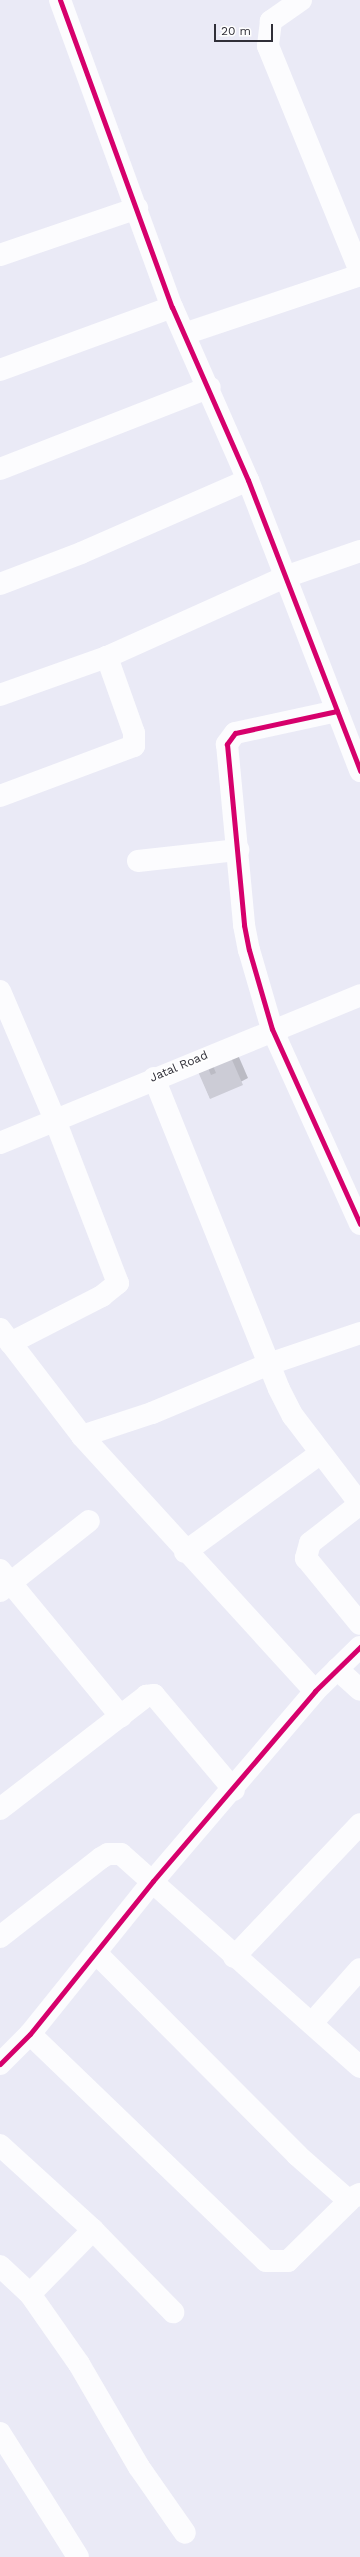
<!DOCTYPE html>
<style>
body{margin:0}
#map{position:relative;width:360px;height:2557px;overflow:hidden;background:#eaeaf6;font-family:"Work Sans",sans-serif}
div>[style]{position:absolute}
.shadow>*{inset:0;background:#0003}
.building>*{inset:0;background:#ccccd6}
.minor>*{height:22px;margin:-11px;padding:0 11px;transform-origin:11px;border-radius:11px;background:#fcfcfe}
.major>*{height:22px;margin:-11px;padding:0 11px;transform-origin:11px;border-radius:11px;background:#fcfcfe}
.cycleway>*{height:5px;margin:-2.5px;padding:0 2.5px;transform-origin:2.5px;border-radius:2.5px;background:#d6006c}
span{translate:-50% -50%;white-space:nowrap;text-align:center;line-height:1.15;-webkit-text-stroke:3.5px #fff;paint-order:stroke}
.street-label{font-size:12px;color:#302f38}
.scale{position:absolute;left:214px;top:24px;width:59px;height:18px;box-sizing:border-box;border:2px solid #302f38;border-top:0;padding-left:5px;font-size:12px;line-height:14px;white-space:nowrap;color:#302f38;-webkit-text-stroke:3px #fff;paint-order:stroke}
</style>
<div id="map">
<div class="shadow">
<div style="clip-path:polygon(235px 1048px,248px 1078px,210px 1098px,197px 1067px)"></div>
</div>
<div class="building">
<div style="clip-path:polygon(229px 1053px,243px 1085px,210px 1099px,196px 1067px,206px 1063px,211px 1075px,216px 1073px,211px 1061px)"></div>
</div>
<div class="minor">
<div style="left:60px;top:0;width:327px;rotate:70deg"></div>
<div style="left:172px;top:307px;width:189px;rotate:66.3deg"></div>
<div style="left:248px;top:480px;width:312px;rotate:68.9deg"></div>
<div style="left:301px;top:0;width:37px;rotate:145deg"></div>
<div style="left:271px;top:21px;width:25px;rotate:97deg"></div>
<div style="left:268px;top:46px;width:244px;rotate:67.8deg"></div>
<div style="left:0;top:255px;width:145px;rotate:-18.9deg"></div>
<div style="left:187px;top:333px;width:182px;rotate:-18.5deg"></div>
<div style="left:0;top:370px;width:183px;rotate:-20.1deg"></div>
<div style="left:0;top:469px;width:225px;rotate:-21.3deg"></div>
<div style="left:0;top:584px;width:87px;rotate:-20.9deg"></div>
<div style="left:81px;top:553px;width:182px;rotate:-23.6deg"></div>
<div style="left:0;top:695px;width:114px;rotate:-19.6deg"></div>
<div style="left:107px;top:657px;width:195px;rotate:-24.2deg"></div>
<div style="left:285px;top:577px;width:79px;rotate:-19.1deg"></div>
<div style="left:337px;top:711px;width:104px;rotate:167.8deg"></div>
<div style="left:235px;top:733px;width:14px;rotate:126deg"></div>
<div style="left:227px;top:744px;width:182px;rotate:84.6deg"></div>
<div style="left:244px;top:925px;width:25px;rotate:79deg"></div>
<div style="left:249px;top:950px;width:82px;rotate:73.8deg"></div>
<div style="left:272px;top:1029px;width:214px;rotate:65.7deg"></div>
<div style="left:0;top:796px;width:143px;rotate:-20.5deg"></div>
<div style="left:134px;top:746px;width:13px;rotate:-90deg"></div>
<div style="left:134px;top:733px;width:81px;rotate:-109.6deg"></div>
<div style="left:138px;top:861px;width:101px;rotate:-6.3deg"></div>
<div style="left:0;top:991px;width:140px;rotate:66.9deg"></div>
<div style="left:55px;top:1120px;width:175px;rotate:68.9deg"></div>
<div style="left:118px;top:1283px;width:21px;rotate:141deg"></div>
<div style="left:102px;top:1296px;width:103px;rotate:152.9deg"></div>
<div style="left:154px;top:1078px;width:335px;rotate:68.1deg"></div>
<div style="left:279px;top:1389px;width:30px;rotate:63deg"></div>
<div style="left:293px;top:1416px;width:111px;rotate:52.7deg"></div>
<div style="left:0;top:1329px;width:135px;rotate:52.5deg"></div>
<div style="left:82px;top:1436px;width:345px;rotate:47.6deg"></div>
<div style="left:82px;top:1436px;width:74px;rotate:-18.2deg"></div>
<div style="left:152px;top:1413px;width:127px;rotate:-22.7deg"></div>
<div style="left:269px;top:1364px;width:96px;rotate:-18.8deg"></div>
<div style="left:360px;top:1504px;width:63px;rotate:142deg"></div>
<div style="left:310px;top:1543px;width:16px;rotate:105deg"></div>
<div style="left:306px;top:1558px;width:85px;rotate:50.7deg"></div>
<div style="left:185px;top:1552px;width:168px;rotate:-36.1deg"></div>
<div style="left:0;top:1570px;width:190px;rotate:50.5deg"></div>
<div style="left:0;top:1591px;width:113px;rotate:-38.2deg"></div>
<div style="left:337px;top:1669px;width:31px;rotate:42deg"></div>
<div style="left:0;top:1809px;width:185px;rotate:-37.7deg"></div>
<div style="left:146px;top:1696px;width:8px;rotate:-7deg"></div>
<div style="left:154px;top:1695px;width:124px;rotate:49.9deg"></div>
<div style="left:0;top:1937px;width:128px;rotate:-38deg"></div>
<div style="left:101px;top:1858px;width:8px;rotate:-30deg"></div>
<div style="left:108px;top:1854px;width:13px"></div>
<div style="left:121px;top:1854px;width:320px;rotate:41.7deg"></div>
<div style="left:96px;top:1953px;width:285px;rotate:45.1deg"></div>
<div style="left:297px;top:2155px;width:68px;rotate:41.4deg"></div>
<div style="left:348px;top:2200px;width:13px;rotate:-27deg"></div>
<div style="left:234px;top:1957px;width:183px;rotate:-46.5deg"></div>
<div style="left:312px;top:2023px;width:72px;rotate:-48.4deg"></div>
<div style="left:30px;top:2034px;width:327px;rotate:43.9deg"></div>
<div style="left:266px;top:2261px;width:22px"></div>
<div style="left:288px;top:2261px;width:86px;rotate:-44.5deg"></div>
<div style="left:0;top:2064px;width:42px;rotate:-45deg"></div>
<div style="left:30px;top:2034px;width:196px;rotate:-51.2deg"></div>
<div style="left:153px;top:1881px;width:250px;rotate:-49.5deg"></div>
<div style="left:315px;top:1691px;width:63px;rotate:-44.4deg"></div>
<div style="left:0;top:2145px;width:126px;rotate:42.4deg"></div>
<div style="left:93px;top:2230px;width:115px;rotate:45.7deg"></div>
<div style="left:0;top:2266px;width:41px;rotate:43deg"></div>
<div style="left:30px;top:2294px;width:85px;rotate:55deg"></div>
<div style="left:79px;top:2364px;width:119px;rotate:59.8deg"></div>
<div style="left:139px;top:2467px;width:80px;rotate:55.1deg"></div>
<div style="left:30px;top:2294px;width:90px;rotate:-45.5deg"></div>
<div style="left:0;top:2433px;width:146px;rotate:57.8deg"></div>
</div>
<div class="major">
<div style="left:0;top:1143px;width:389px;rotate:-22.3deg"></div>
</div>
<div class="cycleway">
<div style="left:60px;top:0;width:327px;rotate:70deg"></div>
<div style="left:172px;top:307px;width:189px;rotate:66.3deg"></div>
<div style="left:248px;top:480px;width:312px;rotate:68.9deg"></div>
<div style="left:337px;top:711px;width:104px;rotate:167.8deg"></div>
<div style="left:235px;top:733px;width:14px;rotate:126deg"></div>
<div style="left:227px;top:744px;width:182px;rotate:84.6deg"></div>
<div style="left:244px;top:925px;width:25px;rotate:79deg"></div>
<div style="left:249px;top:950px;width:82px;rotate:73.8deg"></div>
<div style="left:272px;top:1029px;width:214px;rotate:65.7deg"></div>
<div style="left:0;top:2064px;width:42px;rotate:-45deg"></div>
<div style="left:30px;top:2034px;width:196px;rotate:-51.2deg"></div>
<div style="left:153px;top:1881px;width:250px;rotate:-49.5deg"></div>
<div style="left:315px;top:1691px;width:63px;rotate:-44.4deg"></div>
</div>
<div class="street-label">
<span style="left:179px;top:1067px;rotate:-23deg">Jatal Road</span>
</div>
<div class="scale">20 m</div>
</div>
